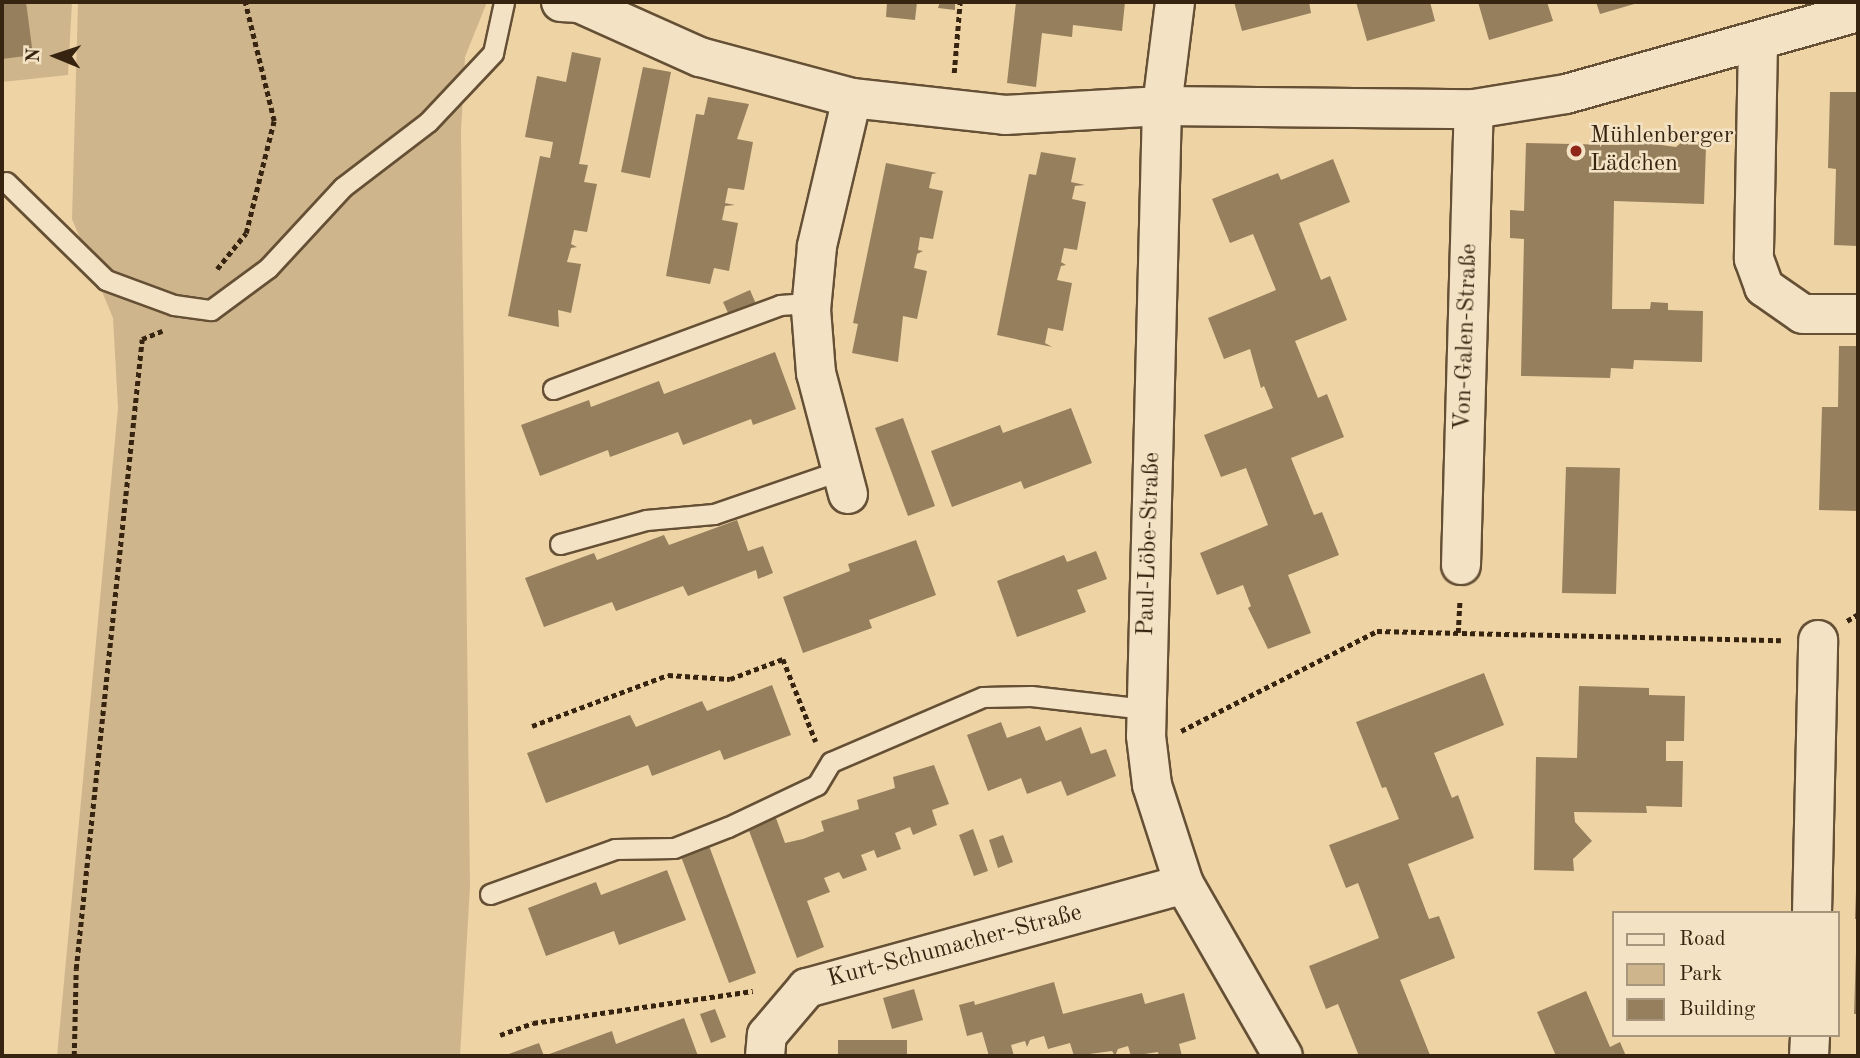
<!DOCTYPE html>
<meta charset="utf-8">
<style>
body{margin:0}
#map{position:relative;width:1860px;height:1058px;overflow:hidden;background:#eed3a5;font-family:"Old Standard TT",serif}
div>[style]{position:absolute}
.green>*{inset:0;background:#cfb58c}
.building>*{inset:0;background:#967f5d}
.path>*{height:4.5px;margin-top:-2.25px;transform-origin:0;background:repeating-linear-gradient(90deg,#372410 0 5px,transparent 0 8.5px)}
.roads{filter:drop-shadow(2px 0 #655035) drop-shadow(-2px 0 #655035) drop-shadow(0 2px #655035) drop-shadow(0 -2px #655035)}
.lane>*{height:19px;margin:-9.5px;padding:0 9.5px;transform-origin:9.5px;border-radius:9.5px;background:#f4e2c4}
.street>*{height:38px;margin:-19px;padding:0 19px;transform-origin:19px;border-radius:19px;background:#f4e2c4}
.dots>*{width:19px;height:19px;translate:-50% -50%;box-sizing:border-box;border:4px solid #f4e2c4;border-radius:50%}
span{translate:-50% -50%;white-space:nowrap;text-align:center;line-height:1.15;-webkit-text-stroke:5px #f4e2c4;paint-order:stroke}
.poi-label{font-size:24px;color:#372410}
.left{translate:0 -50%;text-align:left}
.street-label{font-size:24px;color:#372410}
.frame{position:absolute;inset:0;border:4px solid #372410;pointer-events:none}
.legend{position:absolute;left:1612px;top:911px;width:228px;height:126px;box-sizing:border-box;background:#f4e2c4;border:2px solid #a8967c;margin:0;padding:9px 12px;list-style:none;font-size:21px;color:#372410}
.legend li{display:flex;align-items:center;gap:14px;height:35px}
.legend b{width:35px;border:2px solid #a8967c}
.north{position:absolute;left:21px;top:21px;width:70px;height:70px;-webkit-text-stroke:5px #f4e2c4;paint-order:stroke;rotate:272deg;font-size:19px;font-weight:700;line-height:28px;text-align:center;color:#372410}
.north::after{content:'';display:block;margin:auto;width:24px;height:32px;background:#372410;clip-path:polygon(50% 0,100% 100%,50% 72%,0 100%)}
</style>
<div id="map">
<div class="green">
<div style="clip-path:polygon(2px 2px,72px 2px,68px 75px,2px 82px)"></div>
<div style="clip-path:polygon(78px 2px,487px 2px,465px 57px,461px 132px,470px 887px,460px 1056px,57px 1056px,118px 408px,113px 318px,72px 219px)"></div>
</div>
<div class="building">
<div style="clip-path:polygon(2px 2px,26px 2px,33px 55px,2px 59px)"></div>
<div style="clip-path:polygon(887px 2px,917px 2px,915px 20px,886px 17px)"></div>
<div style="clip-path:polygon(940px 2px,955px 2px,955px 10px,938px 8px)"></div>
<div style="clip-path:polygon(1016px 2px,1125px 2px,1122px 31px,1073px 25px,1072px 37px,1042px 33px,1036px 87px,1007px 83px)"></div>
<div style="clip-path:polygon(1234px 2px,1309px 2px,1311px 13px,1242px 31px)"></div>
<div style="clip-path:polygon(1356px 2px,1430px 2px,1435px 21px,1367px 41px)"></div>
<div style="clip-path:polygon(1478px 2px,1547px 2px,1553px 21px,1489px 40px)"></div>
<div style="clip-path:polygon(1596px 2px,1641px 2px,1600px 14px)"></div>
<div style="clip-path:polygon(572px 52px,601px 58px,579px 164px,588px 165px,584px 182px,597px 184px,587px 232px,574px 230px,571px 244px,577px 247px,571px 248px,567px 262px,581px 264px,571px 313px,558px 310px,559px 327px,508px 316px,540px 156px,550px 158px,553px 142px,525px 137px,537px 76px,566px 82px)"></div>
<div style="clip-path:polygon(643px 67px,671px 72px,650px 178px,621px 172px)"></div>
<div style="clip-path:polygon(1830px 92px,1858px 92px,1858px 246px,1834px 245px,1836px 169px,1828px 168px)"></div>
<div style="clip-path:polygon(708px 97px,749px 104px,737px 139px,753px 142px,744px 190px,728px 188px,725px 203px,735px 205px,725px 206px,722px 220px,738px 223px,729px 271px,714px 268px,710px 284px,666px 276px,696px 114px,704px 115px)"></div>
<div style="clip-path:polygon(1625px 140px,1676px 147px,1683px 141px,1696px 141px,1706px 147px,1704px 204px,1614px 201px,1612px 309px,1650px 309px,1651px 302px,1668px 303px,1668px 310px,1703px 311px,1702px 362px,1634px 360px,1633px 369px,1611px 368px,1610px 378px,1521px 376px,1524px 239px,1510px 238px,1510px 210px,1524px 211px,1526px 143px,1619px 145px)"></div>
<div style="clip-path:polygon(1041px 152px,1076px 158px,1071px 182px,1085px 185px,1075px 186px,1072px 199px,1086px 202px,1077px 250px,1064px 248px,1061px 262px,1066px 265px,1061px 266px,1057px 280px,1072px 283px,1063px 331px,1048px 328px,1045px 343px,1052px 347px,997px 335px,1029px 174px,1036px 175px)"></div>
<div style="clip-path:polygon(1333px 159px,1350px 202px,1299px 223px,1321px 280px,1330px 276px,1347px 320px,1295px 341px,1318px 398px,1327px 394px,1344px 437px,1291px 458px,1314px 515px,1322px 512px,1339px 555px,1288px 575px,1311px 633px,1268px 649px,1248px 608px,1251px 606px,1243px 585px,1217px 595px,1200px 553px,1268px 525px,1246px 468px,1221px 477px,1204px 435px,1273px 408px,1264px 386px,1261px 388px,1250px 349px,1224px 359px,1208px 318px,1276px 290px,1253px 234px,1230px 243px,1212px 199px,1278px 173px,1281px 180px)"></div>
<div style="clip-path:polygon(886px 163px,937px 173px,932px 174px,929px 188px,943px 191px,933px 239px,920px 237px,918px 250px,923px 251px,917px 254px,914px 268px,927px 271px,917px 319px,903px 316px,898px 362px,852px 353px,858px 324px,853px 323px)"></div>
<div style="clip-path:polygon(750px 290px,756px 304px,729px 315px,723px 302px)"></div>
<div style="clip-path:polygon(1839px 346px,1858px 346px,1858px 511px,1819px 510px,1822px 407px,1838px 407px)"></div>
<div style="clip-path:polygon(775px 352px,796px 409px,753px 425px,751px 419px,683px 445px,678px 432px,610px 457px,608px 450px,540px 476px,521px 425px,589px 400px,591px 407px,659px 381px,664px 394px)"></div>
<div style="clip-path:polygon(1071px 408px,1092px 463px,1024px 489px,1021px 481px,952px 507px,931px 451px,1000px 425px,1003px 433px)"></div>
<div style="clip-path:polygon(903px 418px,935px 506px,908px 516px,875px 428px)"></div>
<div style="clip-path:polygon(1566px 467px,1620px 468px,1616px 594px,1562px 593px)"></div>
<div style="clip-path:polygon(737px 520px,748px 551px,763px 546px,773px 573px,758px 579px,756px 570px,688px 596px,683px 586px,616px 611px,612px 602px,544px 627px,525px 578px,594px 553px,597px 560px,664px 535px,669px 545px)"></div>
<div style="clip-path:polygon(916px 540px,936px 595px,869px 620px,872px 628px,803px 653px,783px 597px,850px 571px,848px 564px)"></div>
<div style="clip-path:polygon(1096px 551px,1107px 579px,1077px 590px,1086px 612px,1017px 637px,997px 581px,1064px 555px,1067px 562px)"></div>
<div style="clip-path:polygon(1484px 673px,1504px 725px,1434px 753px,1452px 798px,1458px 795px,1474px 838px,1408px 864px,1429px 919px,1439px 916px,1455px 958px,1400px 980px,1430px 1055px,1359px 1056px,1338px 1004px,1326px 1009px,1309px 966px,1379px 938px,1358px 883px,1346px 888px,1329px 845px,1399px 819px,1386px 787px,1382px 788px,1356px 722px)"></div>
<div style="clip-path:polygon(772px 685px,791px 735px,724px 760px,720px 750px,652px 776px,648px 765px,546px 803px,527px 753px,630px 715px,636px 727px,702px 701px,707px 711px)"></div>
<div style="clip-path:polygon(1579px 686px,1649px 688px,1649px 695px,1685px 696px,1684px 741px,1666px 741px,1666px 761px,1683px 761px,1682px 807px,1646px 806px,1647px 813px,1574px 812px,1575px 822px,1592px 841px,1573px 859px,1574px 871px,1534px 870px,1536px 757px,1577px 758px)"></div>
<div style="clip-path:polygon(1001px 722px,1007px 738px,1040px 726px,1046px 741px,1081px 727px,1091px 754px,1106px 749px,1116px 776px,1067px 796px,1061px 781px,1027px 794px,1021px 778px,988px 791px,967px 735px)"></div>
<div style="clip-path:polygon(934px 765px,949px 804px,932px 810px,937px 825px,913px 835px,910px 827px,895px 833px,901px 849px,877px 858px,874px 850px,861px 855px,867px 870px,843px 879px,839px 872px,824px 878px,830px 892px,807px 901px,824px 947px,797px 958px,748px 828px,776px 818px,785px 843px,803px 839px,824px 831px,821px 821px,859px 809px,857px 800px,895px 788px,893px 777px)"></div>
<div style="clip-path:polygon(973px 829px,988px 871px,974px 876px,959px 835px)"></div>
<div style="clip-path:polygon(1003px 835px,1013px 862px,998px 868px,989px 840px)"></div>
<div style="clip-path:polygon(708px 843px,756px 973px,729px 983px,680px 854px)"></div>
<div style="clip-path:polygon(667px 870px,686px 920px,619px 945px,614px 931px,546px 956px,528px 908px,596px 882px,601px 895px)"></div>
<div style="clip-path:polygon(1856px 891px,1858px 891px,1858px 919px,1855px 919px)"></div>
<div style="clip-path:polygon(1856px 952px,1858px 953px,1858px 1014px,1854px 1014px)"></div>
<div style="clip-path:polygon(1054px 982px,1063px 1014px,1142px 993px,1145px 1004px,1184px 993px,1196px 1039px,1179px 1044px,1182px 1056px,1159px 1056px,1158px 1052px,1131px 1056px,1128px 1046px,1118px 1049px,1115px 1056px,1112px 1051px,1074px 1056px,1070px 1043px,1048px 1049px,1044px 1036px,1030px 1040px,1027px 1047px,1025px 1041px,1011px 1045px,1014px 1056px,989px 1056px,982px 1032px,967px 1036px,959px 1005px,974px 1001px,975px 1005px)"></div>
<div style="clip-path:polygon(914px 989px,923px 1020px,892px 1029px,883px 998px)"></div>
<div style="clip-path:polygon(1586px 991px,1610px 1047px,1620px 1042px,1626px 1056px,1556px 1056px,1537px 1012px)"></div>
<div style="clip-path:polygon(715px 1009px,726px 1037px,711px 1043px,700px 1014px)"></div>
<div style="clip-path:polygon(684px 1018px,698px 1056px,544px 1056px,612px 1031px,616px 1044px)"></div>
<div style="clip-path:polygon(838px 1040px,907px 1040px,907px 1056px,838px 1056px)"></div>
<div style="clip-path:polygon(539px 1043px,544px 1056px,503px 1056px)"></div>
</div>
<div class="path">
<div style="left:954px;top:73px;width:71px;rotate:-85.2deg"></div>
<div style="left:217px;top:269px;width:46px;rotate:-51.1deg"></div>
<div style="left:246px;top:233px;width:115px;rotate:-76deg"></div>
<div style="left:274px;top:121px;width:122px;rotate:-103.7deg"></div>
<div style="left:1847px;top:621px;width:13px;rotate:-32deg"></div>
<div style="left:1458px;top:633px;width:34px;rotate:-87deg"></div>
<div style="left:532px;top:726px;width:145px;rotate:-20.6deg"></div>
<div style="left:668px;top:675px;width:62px;rotate:3.7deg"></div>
<div style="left:730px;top:679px;width:57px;rotate:-20.7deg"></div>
<div style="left:783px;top:659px;width:89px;rotate:68.3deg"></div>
<div style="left:1181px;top:731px;width:220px;rotate:-27deg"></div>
<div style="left:1377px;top:631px;width:404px;rotate:1.3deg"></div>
<div style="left:500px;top:1035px;width:35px;rotate:-20deg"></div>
<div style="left:533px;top:1023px;width:222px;rotate:-8.3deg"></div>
<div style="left:74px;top:1056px;width:87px;rotate:-88.7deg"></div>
<div style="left:76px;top:969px;width:633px;rotate:-84.02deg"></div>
<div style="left:142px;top:339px;width:22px;rotate:-22deg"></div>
</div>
<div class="roads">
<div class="lane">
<div style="left:6px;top:182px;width:140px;rotate:44.4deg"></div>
<div style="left:106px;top:280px;width:72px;rotate:20.2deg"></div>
<div style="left:174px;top:305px;width:37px;rotate:8deg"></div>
<div style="left:211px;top:310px;width:71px;rotate:-36.4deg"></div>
<div style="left:268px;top:268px;width:110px;rotate:-47.2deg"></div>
<div style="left:343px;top:187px;width:107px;rotate:-37.4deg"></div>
<div style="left:428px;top:122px;width:95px;rotate:-46.7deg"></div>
<div style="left:493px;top:53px;width:52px;rotate:-77.8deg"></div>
<div style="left:553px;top:389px;width:242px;rotate:-20.3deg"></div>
<div style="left:780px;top:305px;width:31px;rotate:-4deg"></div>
<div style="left:560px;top:544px;width:89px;rotate:-15.6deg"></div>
<div style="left:646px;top:520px;width:68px;rotate:-5deg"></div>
<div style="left:714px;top:514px;width:135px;rotate:-19deg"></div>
<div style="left:490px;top:894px;width:133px;rotate:-19.8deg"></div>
<div style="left:615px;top:849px;width:59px;rotate:-1deg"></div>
<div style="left:674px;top:848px;width:58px;rotate:-21.3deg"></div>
<div style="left:728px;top:827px;width:98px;rotate:-25.3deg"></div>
<div style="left:817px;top:785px;width:27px;rotate:-59deg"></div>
<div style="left:831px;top:762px;width:165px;rotate:-23.2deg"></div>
<div style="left:983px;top:697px;width:48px;rotate:-1.2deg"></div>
<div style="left:1031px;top:696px;width:115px;rotate:6.5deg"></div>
</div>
<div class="street">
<div style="left:561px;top:2px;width:18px;rotate:3deg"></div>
<div style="left:579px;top:3px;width:133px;rotate:24.1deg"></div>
<div style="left:700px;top:57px;width:157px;rotate:15.1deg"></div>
<div style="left:852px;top:98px;width:154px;rotate:6.3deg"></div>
<div style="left:1005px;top:115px;width:157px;rotate:-3.3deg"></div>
<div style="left:1162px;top:106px;width:312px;rotate:0.6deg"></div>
<div style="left:1474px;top:109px;width:93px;rotate:-9.3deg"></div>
<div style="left:1566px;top:94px;width:303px;rotate:-15.7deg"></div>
<div style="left:1175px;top:2px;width:105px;rotate:97.1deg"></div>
<div style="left:1162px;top:106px;width:630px;rotate:91.45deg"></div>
<div style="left:1146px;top:736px;width:49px;rotate:83deg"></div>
<div style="left:1152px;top:785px;width:104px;rotate:72.1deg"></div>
<div style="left:1184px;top:884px;width:198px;rotate:60.1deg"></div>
<div style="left:1758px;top:42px;width:217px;rotate:91.1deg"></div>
<div style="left:1754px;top:259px;width:30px;rotate:70deg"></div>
<div style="left:1764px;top:287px;width:47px;rotate:34.7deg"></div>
<div style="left:1803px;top:314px;width:55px"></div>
<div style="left:848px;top:494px;width:125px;rotate:-104.8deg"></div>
<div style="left:816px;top:373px;width:63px;rotate:-94.5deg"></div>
<div style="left:811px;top:310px;width:64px;rotate:-84.6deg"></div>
<div style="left:817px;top:246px;width:152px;rotate:-76.7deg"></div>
<div style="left:1461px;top:565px;width:456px;rotate:-88.4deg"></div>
<div style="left:1812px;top:913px;width:273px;rotate:-88.7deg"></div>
<div style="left:765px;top:1056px;width:21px;rotate:-85deg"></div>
<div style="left:767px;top:1035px;width:62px;rotate:-49.6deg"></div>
<div style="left:807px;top:988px;width:391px;rotate:-15.4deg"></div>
<div style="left:1809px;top:1056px;width:21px;rotate:-87deg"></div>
</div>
</div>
<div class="dots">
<div style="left:1576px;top:151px;background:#8f2418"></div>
</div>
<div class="poi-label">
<span class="left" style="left:1590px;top:151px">Mühlenberger<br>Lädchen</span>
</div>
<div class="street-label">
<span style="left:1467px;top:337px;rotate:-88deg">Von-Galen-Straße</span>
<span style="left:1150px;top:544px;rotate:-88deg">Paul-Löbe-Straße</span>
<span style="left:955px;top:947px;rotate:-15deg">Kurt-Schumacher-Straße</span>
</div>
<div class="frame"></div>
<ul class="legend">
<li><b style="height:9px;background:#f4e2c4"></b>Road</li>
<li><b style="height:19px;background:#cfb58c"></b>Park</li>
<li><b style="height:19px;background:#967f5d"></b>Building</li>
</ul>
<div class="north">N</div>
</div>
